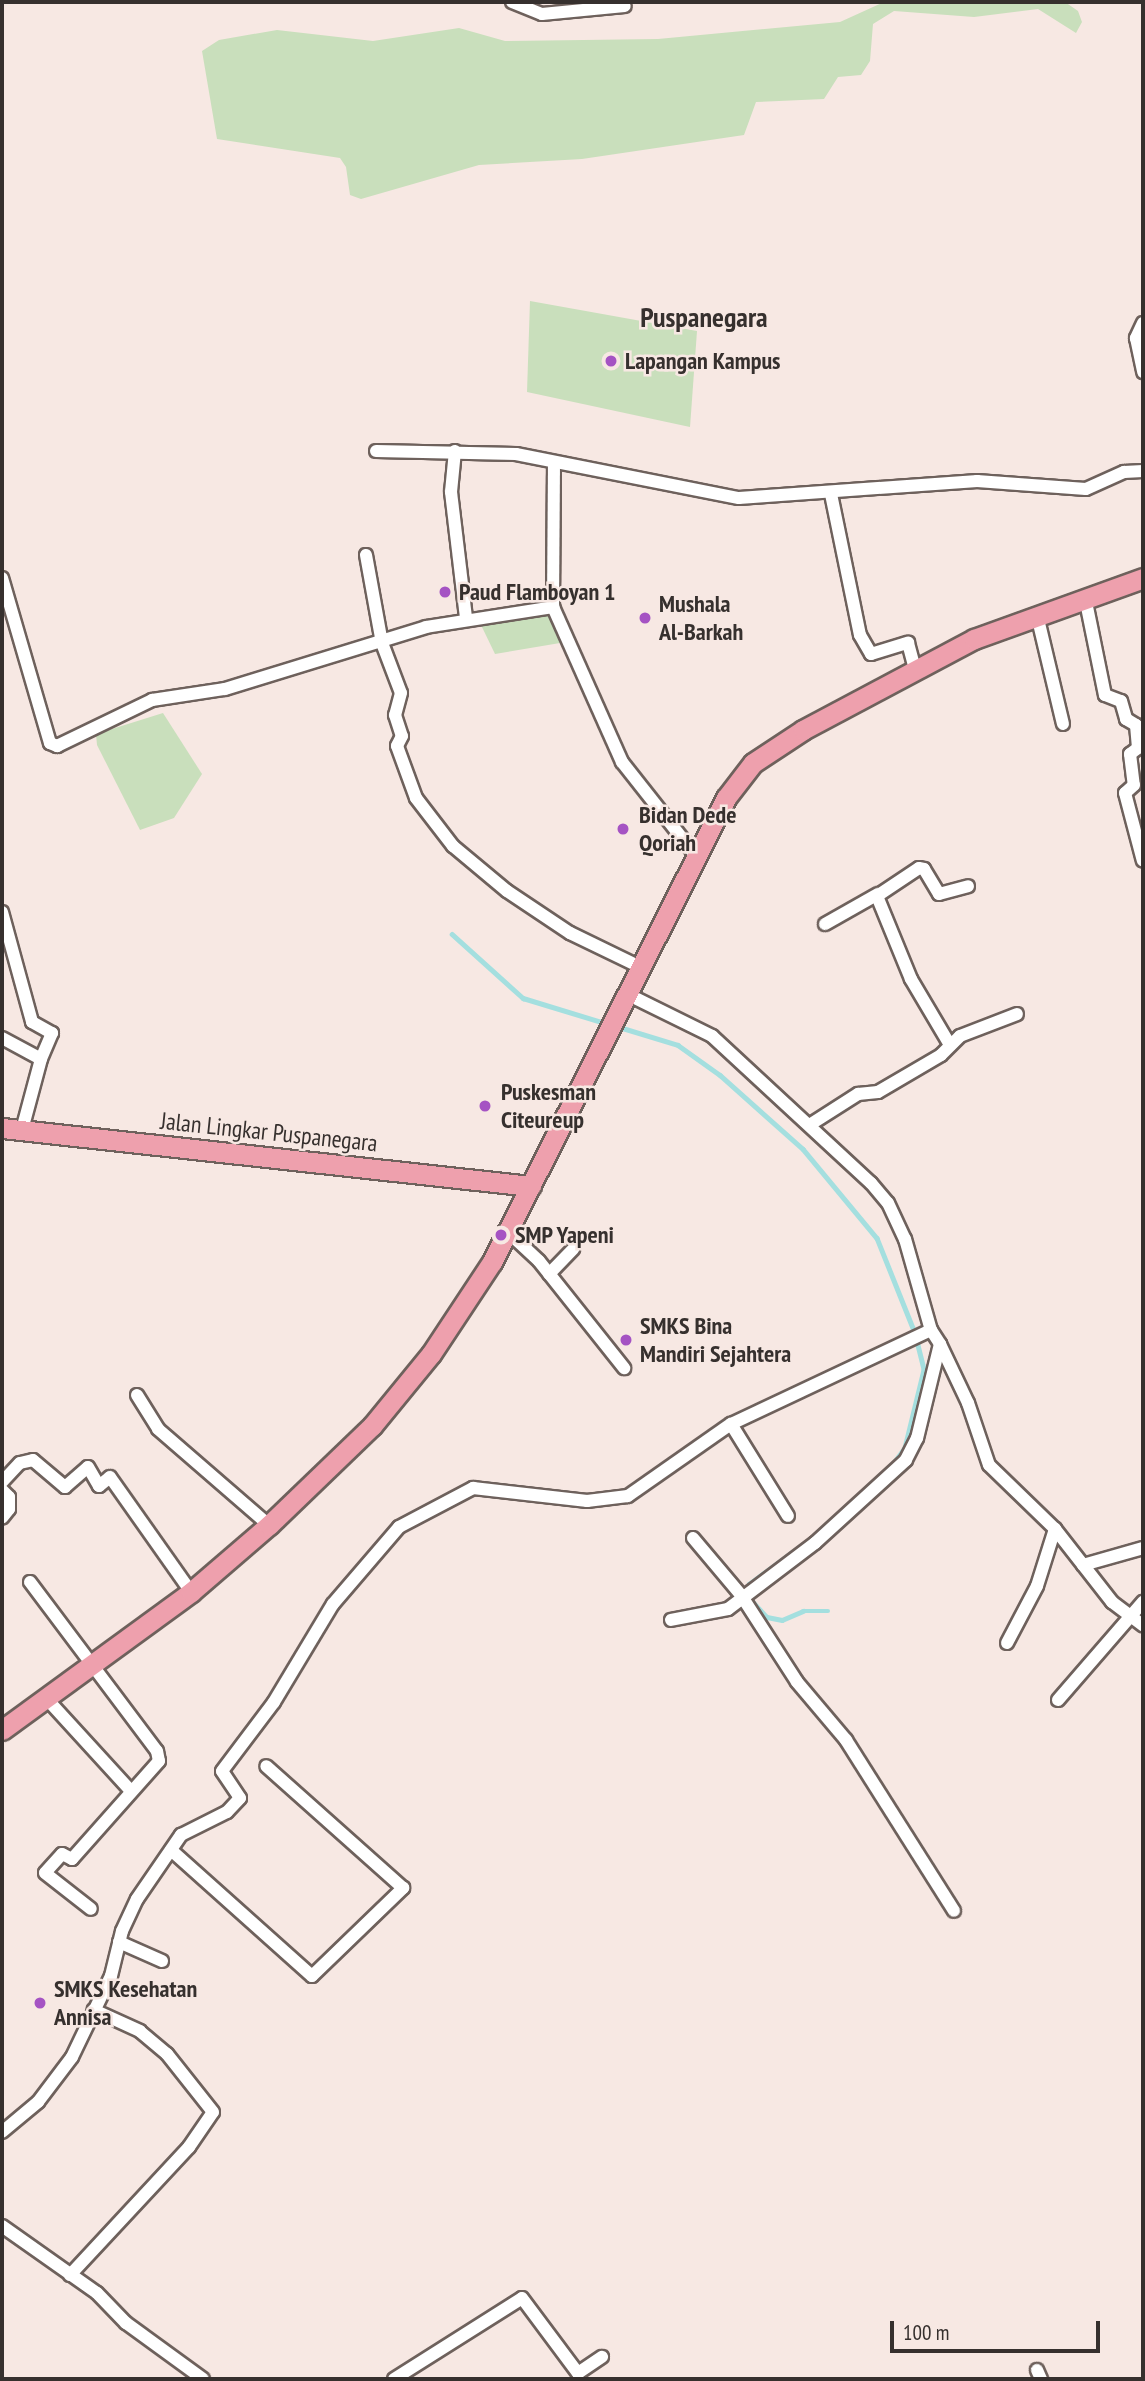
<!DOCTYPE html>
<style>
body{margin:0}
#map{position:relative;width:1145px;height:2381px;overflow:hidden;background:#f7e8e3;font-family:"PT Sans Narrow",sans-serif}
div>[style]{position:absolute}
.green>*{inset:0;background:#c9dfbc}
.stream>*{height:4.5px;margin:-2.25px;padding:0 2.25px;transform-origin:2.25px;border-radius:2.25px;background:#a4dfdf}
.roads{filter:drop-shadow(2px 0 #6e615c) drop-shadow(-2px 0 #6e615c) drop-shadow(0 2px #6e615c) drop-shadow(0 -2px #6e615c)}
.minor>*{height:12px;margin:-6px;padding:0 6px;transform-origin:6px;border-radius:6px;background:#fff}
.primary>*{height:19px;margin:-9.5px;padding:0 9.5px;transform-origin:9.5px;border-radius:9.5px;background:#eea0ad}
.dots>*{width:19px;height:19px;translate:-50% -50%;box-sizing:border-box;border:4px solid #f7e8e3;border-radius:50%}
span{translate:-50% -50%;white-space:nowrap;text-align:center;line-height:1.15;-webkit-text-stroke:5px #f7e8e3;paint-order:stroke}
.poi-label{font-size:24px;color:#36302e;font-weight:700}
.left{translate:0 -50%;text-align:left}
.street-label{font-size:24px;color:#36302e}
.quarter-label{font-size:28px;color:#36302e;font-weight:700}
.frame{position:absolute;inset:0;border:4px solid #36302e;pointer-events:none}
.scale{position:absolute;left:890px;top:2321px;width:210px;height:32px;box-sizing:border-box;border:4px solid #36302e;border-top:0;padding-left:9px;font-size:21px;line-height:24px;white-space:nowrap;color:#36302e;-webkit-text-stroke:5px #f7e8e3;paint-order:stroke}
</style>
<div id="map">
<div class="green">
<div style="clip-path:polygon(884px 2px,1065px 2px,1078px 11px,1082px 22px,1076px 33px,1038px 9px,974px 17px,894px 11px,873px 24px,870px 61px,861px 75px,838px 77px,824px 99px,756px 102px,744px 135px,582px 159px,479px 165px,361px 199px,350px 195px,346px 167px,340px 158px,217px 139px,202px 51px,219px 40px,277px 30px,373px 41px,459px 28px,505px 41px,658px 39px,840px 22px)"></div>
<div style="clip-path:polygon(530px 301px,697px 331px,690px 427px,527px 392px)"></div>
<div style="clip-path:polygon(549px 613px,560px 643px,495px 654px,481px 625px)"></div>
<div style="clip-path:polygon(163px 713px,202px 774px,174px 818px,140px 830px,97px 745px,96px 734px)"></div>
</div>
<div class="stream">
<div style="left:452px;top:934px;width:96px;rotate:42deg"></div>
<div style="left:523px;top:998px;width:89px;rotate:17deg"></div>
<div style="left:616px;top:1026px;width:65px;rotate:17deg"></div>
<div style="left:678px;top:1045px;width:52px;rotate:35.5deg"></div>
<div style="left:720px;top:1075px;width:111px;rotate:41.7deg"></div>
<div style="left:803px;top:1149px;width:116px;rotate:50.3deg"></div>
<div style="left:877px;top:1238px;width:102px;rotate:68.2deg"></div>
<div style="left:915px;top:1333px;width:38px;rotate:76deg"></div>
<div style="left:924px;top:1370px;width:80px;rotate:103.7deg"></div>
<div style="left:905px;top:1448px;width:22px;rotate:126deg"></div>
<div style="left:747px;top:1590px;width:6px;rotate:-72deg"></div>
<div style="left:749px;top:1584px;width:79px;rotate:-36.3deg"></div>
<div style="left:752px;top:1601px;width:22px;rotate:47deg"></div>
<div style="left:767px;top:1617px;width:15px;rotate:11deg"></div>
<div style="left:782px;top:1620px;width:23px;rotate:-23deg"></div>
<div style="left:803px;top:1611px;width:25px"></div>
</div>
<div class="roads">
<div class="minor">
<div style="left:512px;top:2px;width:32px;rotate:22deg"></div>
<div style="left:542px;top:14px;width:83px;rotate:-5.5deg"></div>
<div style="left:1143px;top:323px;width:17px;rotate:115deg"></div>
<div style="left:1136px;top:338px;width:35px;rotate:78deg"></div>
<div style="left:376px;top:451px;width:140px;rotate:1.2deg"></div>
<div style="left:516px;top:454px;width:227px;rotate:11.2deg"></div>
<div style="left:739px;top:498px;width:239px;rotate:-4.1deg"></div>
<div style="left:977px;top:481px;width:109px;rotate:4.2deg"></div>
<div style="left:1086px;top:489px;width:42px;rotate:-24.1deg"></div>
<div style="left:1124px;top:472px;width:19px;rotate:-3deg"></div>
<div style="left:455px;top:451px;width:41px;rotate:95.6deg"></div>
<div style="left:451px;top:492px;width:127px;rotate:83.2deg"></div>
<div style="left:554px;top:462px;width:145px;rotate:90.4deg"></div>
<div style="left:553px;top:607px;width:170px;rotate:66deg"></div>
<div style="left:622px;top:762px;width:121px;rotate:51.7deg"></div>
<div style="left:831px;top:494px;width:144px;rotate:78.4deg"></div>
<div style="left:860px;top:635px;width:22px;rotate:60deg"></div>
<div style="left:871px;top:654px;width:39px;rotate:-17deg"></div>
<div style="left:908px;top:643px;width:27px;rotate:75deg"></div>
<div style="left:366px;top:555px;width:89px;rotate:79.7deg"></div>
<div style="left:382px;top:643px;width:53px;rotate:69.2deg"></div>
<div style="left:401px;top:693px;width:23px;rotate:105deg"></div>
<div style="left:395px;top:715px;width:22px;rotate:72deg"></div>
<div style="left:402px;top:736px;width:11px;rotate:117deg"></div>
<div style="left:397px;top:746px;width:55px;rotate:69.9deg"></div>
<div style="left:416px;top:798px;width:61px;rotate:52.4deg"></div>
<div style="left:453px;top:846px;width:70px;rotate:39.8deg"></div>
<div style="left:507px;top:891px;width:76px;rotate:33.7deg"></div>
<div style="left:570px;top:933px;width:80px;rotate:25.9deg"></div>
<div style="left:2px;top:578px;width:172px;rotate:73.8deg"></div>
<div style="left:50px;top:743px;width:8px;rotate:23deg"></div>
<div style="left:57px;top:746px;width:106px;rotate:-25.8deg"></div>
<div style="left:152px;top:700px;width:74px;rotate:-8.6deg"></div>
<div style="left:225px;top:689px;width:210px;rotate:-17.1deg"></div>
<div style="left:426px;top:627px;width:129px;rotate:-8.9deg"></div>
<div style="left:1085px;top:597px;width:100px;rotate:78.5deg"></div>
<div style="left:1105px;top:695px;width:17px;rotate:21deg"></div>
<div style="left:1121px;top:701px;width:19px;rotate:74deg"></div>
<div style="left:1126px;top:719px;width:12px;rotate:31deg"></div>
<div style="left:1136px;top:725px;width:23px;rotate:85deg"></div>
<div style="left:1138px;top:748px;width:10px;rotate:143deg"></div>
<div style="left:1130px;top:754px;width:31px;rotate:83deg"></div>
<div style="left:1134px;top:785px;width:12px;rotate:138deg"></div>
<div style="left:1125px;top:793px;width:70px;rotate:75.2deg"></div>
<div style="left:1037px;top:615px;width:112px;rotate:76.6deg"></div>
<div style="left:2px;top:912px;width:114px;rotate:74.7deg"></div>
<div style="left:32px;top:1022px;width:23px;rotate:29deg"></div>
<div style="left:52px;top:1033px;width:28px;rotate:113deg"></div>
<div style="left:825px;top:924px;width:61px;rotate:-29.5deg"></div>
<div style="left:629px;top:995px;width:93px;rotate:26.3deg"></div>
<div style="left:712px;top:1036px;width:217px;rotate:42.8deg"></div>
<div style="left:871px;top:1183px;width:26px;rotate:50deg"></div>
<div style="left:888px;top:1203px;width:40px;rotate:65deg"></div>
<div style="left:905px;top:1239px;width:95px;rotate:74.1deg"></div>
<div style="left:931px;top:1330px;width:17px;rotate:57deg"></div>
<div style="left:940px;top:1344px;width:97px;rotate:103.7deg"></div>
<div style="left:917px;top:1438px;width:25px;rotate:117deg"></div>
<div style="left:906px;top:1460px;width:123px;rotate:137.6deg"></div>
<div style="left:815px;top:1543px;width:109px;rotate:142.8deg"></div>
<div style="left:728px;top:1609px;width:58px;rotate:169.1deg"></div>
<div style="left:2px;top:1038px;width:44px;rotate:28.3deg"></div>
<div style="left:41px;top:1059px;width:73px;rotate:105deg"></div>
<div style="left:950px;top:1045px;width:77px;rotate:-120.6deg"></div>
<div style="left:911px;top:979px;width:90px;rotate:-112.3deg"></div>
<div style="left:877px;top:896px;width:50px;rotate:-33.7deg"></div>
<div style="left:919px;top:868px;width:5px;rotate:11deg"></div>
<div style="left:924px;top:869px;width:29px;rotate:59deg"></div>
<div style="left:939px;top:894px;width:30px;rotate:-15deg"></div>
<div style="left:811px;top:1124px;width:56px;rotate:-32.6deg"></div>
<div style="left:858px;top:1094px;width:20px;rotate:-6deg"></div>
<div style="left:878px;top:1092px;width:73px;rotate:-30.4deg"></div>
<div style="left:941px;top:1055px;width:27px;rotate:-45deg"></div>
<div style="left:960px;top:1036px;width:61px;rotate:-21.1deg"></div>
<div style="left:508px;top:1232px;width:42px;rotate:43.1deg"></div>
<div style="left:539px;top:1261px;width:137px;rotate:51.5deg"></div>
<div style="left:549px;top:1274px;width:35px;rotate:-46deg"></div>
<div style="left:940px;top:1344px;width:65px;rotate:64.6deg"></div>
<div style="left:968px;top:1403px;width:65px;rotate:71.3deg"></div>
<div style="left:989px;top:1465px;width:92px;rotate:44.1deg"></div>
<div style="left:1055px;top:1529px;width:93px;rotate:52deg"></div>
<div style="left:1112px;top:1602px;width:39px;rotate:37deg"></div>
<div style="left:137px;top:1395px;width:40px;rotate:58deg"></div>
<div style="left:158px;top:1429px;width:147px;rotate:40.9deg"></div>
<div style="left:731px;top:1424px;width:108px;rotate:58.2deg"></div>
<div style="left:2px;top:1482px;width:26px;rotate:-47deg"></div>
<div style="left:20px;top:1463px;width:13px;rotate:-13deg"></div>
<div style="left:33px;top:1460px;width:42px;rotate:40.2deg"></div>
<div style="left:65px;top:1487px;width:30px;rotate:-41deg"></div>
<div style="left:88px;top:1467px;width:22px;rotate:60deg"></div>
<div style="left:99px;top:1486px;width:14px;rotate:-39deg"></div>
<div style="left:110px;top:1477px;width:141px;rotate:54.8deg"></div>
<div style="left:2px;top:1490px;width:10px;rotate:45deg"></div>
<div style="left:9px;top:1497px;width:12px;rotate:90deg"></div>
<div style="left:9px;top:1509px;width:11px;rotate:128deg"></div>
<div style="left:693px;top:1538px;width:75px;rotate:49.9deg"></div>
<div style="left:741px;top:1595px;width:103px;rotate:57.2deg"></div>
<div style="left:797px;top:1682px;width:76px;rotate:49.8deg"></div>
<div style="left:846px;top:1740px;width:202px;rotate:57.7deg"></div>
<div style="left:1083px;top:1565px;width:62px;rotate:-15.8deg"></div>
<div style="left:30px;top:1582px;width:211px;rotate:53.1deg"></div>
<div style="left:157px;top:1751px;width:10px;rotate:79deg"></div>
<div style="left:159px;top:1761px;width:131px;rotate:131.6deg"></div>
<div style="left:72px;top:1859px;width:11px;rotate:-153deg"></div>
<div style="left:62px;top:1854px;width:25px;rotate:132deg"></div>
<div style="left:45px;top:1873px;width:58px;rotate:38deg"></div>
<div style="left:1007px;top:1643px;width:64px;rotate:-62.2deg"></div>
<div style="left:1037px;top:1586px;width:60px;rotate:-72.5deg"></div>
<div style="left:46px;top:1698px;width:125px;rotate:47.6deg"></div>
<div style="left:1058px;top:1700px;width:130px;rotate:-49.1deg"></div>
<div style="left:171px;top:1850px;width:189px;rotate:41.8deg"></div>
<div style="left:312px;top:1976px;width:127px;rotate:-44deg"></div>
<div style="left:403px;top:1888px;width:183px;rotate:-138.3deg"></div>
<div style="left:119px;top:1942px;width:47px;rotate:23.8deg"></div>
<div style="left:2px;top:2132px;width:47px;rotate:-39.8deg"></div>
<div style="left:38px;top:2102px;width:56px;rotate:-52.9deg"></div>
<div style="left:72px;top:2057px;width:90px;rotate:-64.3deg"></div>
<div style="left:111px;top:1976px;width:46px;rotate:-76.3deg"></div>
<div style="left:122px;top:1931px;width:35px;rotate:-65deg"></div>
<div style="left:137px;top:1899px;width:78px;rotate:-55.5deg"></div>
<div style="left:181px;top:1835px;width:51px;rotate:-26.6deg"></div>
<div style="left:227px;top:1812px;width:19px;rotate:-47deg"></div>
<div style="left:240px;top:1798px;width:32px;rotate:-124deg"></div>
<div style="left:222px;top:1771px;width:86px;rotate:-53deg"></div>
<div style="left:274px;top:1702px;width:114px;rotate:-59deg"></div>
<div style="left:333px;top:1604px;width:101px;rotate:-49.4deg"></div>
<div style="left:399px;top:1527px;width:84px;rotate:-27.8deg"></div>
<div style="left:473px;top:1488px;width:115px;rotate:6.5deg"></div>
<div style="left:587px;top:1501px;width:41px;rotate:-7deg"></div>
<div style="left:628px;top:1496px;width:126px;rotate:-35deg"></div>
<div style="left:731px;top:1424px;width:221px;rotate:-25.2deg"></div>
<div style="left:2px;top:2226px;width:116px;rotate:35.2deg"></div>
<div style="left:97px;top:2293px;width:42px;rotate:46deg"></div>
<div style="left:126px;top:2323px;width:95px;rotate:36deg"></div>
<div style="left:70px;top:2275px;width:175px;rotate:-47.1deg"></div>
<div style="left:189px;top:2147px;width:42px;rotate:-55.6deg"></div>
<div style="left:213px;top:2112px;width:74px;rotate:-128.4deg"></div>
<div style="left:167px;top:2054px;width:35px;rotate:-140deg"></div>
<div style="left:140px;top:2031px;width:51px;rotate:-155.5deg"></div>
<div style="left:1037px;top:2370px;width:10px;rotate:66deg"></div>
<div style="left:394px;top:2379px;width:151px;rotate:-32.3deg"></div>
<div style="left:522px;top:2298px;width:94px;rotate:53.3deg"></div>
<div style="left:578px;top:2373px;width:29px;rotate:-34deg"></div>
</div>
<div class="primary">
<div style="left:2px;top:1128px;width:532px;rotate:6.26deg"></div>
<div style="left:2px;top:1730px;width:234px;rotate:-36.1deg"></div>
<div style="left:191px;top:1592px;width:103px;rotate:-40.7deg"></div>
<div style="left:269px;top:1525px;width:143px;rotate:-43.9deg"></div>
<div style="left:372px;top:1426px;width:93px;rotate:-50.7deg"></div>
<div style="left:431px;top:1354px;width:110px;rotate:-56.5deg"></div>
<div style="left:492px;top:1262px;width:520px;rotate:-63.24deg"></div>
<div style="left:726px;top:798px;width:44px;rotate:-52.4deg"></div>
<div style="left:753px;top:763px;width:60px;rotate:-33.4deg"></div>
<div style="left:803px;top:730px;width:194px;rotate:-28deg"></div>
<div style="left:974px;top:639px;width:180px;rotate:-19.8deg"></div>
</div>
</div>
<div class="dots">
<div style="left:611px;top:361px;background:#a553c3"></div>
<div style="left:445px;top:592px;background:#a553c3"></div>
<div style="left:645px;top:618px;background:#a553c3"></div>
<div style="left:623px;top:829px;background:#a553c3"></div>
<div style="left:485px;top:1106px;background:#a553c3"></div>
<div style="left:501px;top:1235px;background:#a553c3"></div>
<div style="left:626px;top:1340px;background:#a553c3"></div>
<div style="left:40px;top:2003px;background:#a553c3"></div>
</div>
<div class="poi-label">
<span class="left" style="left:625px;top:361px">Lapangan Kampus</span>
<span class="left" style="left:459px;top:592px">Paud Flamboyan 1</span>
<span class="left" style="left:659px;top:618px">Mushala<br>Al-Barkah</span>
<span class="left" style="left:639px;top:829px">Bidan Dede<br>Qoriah</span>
<span class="left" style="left:501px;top:1106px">Puskesman<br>Citeureup</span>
<span class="left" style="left:515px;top:1235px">SMP Yapeni</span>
<span class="left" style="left:640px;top:1340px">SMKS Bina<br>Mandiri Sejahtera</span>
<span class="left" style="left:54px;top:2003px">SMKS Kesehatan<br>Annisa</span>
</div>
<div class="street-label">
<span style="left:269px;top:1132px;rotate:6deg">Jalan Lingkar Puspanegara</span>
</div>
<div class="quarter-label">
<span style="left:704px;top:317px">Puspanegara</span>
</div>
<div class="frame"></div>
<div class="scale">100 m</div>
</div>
